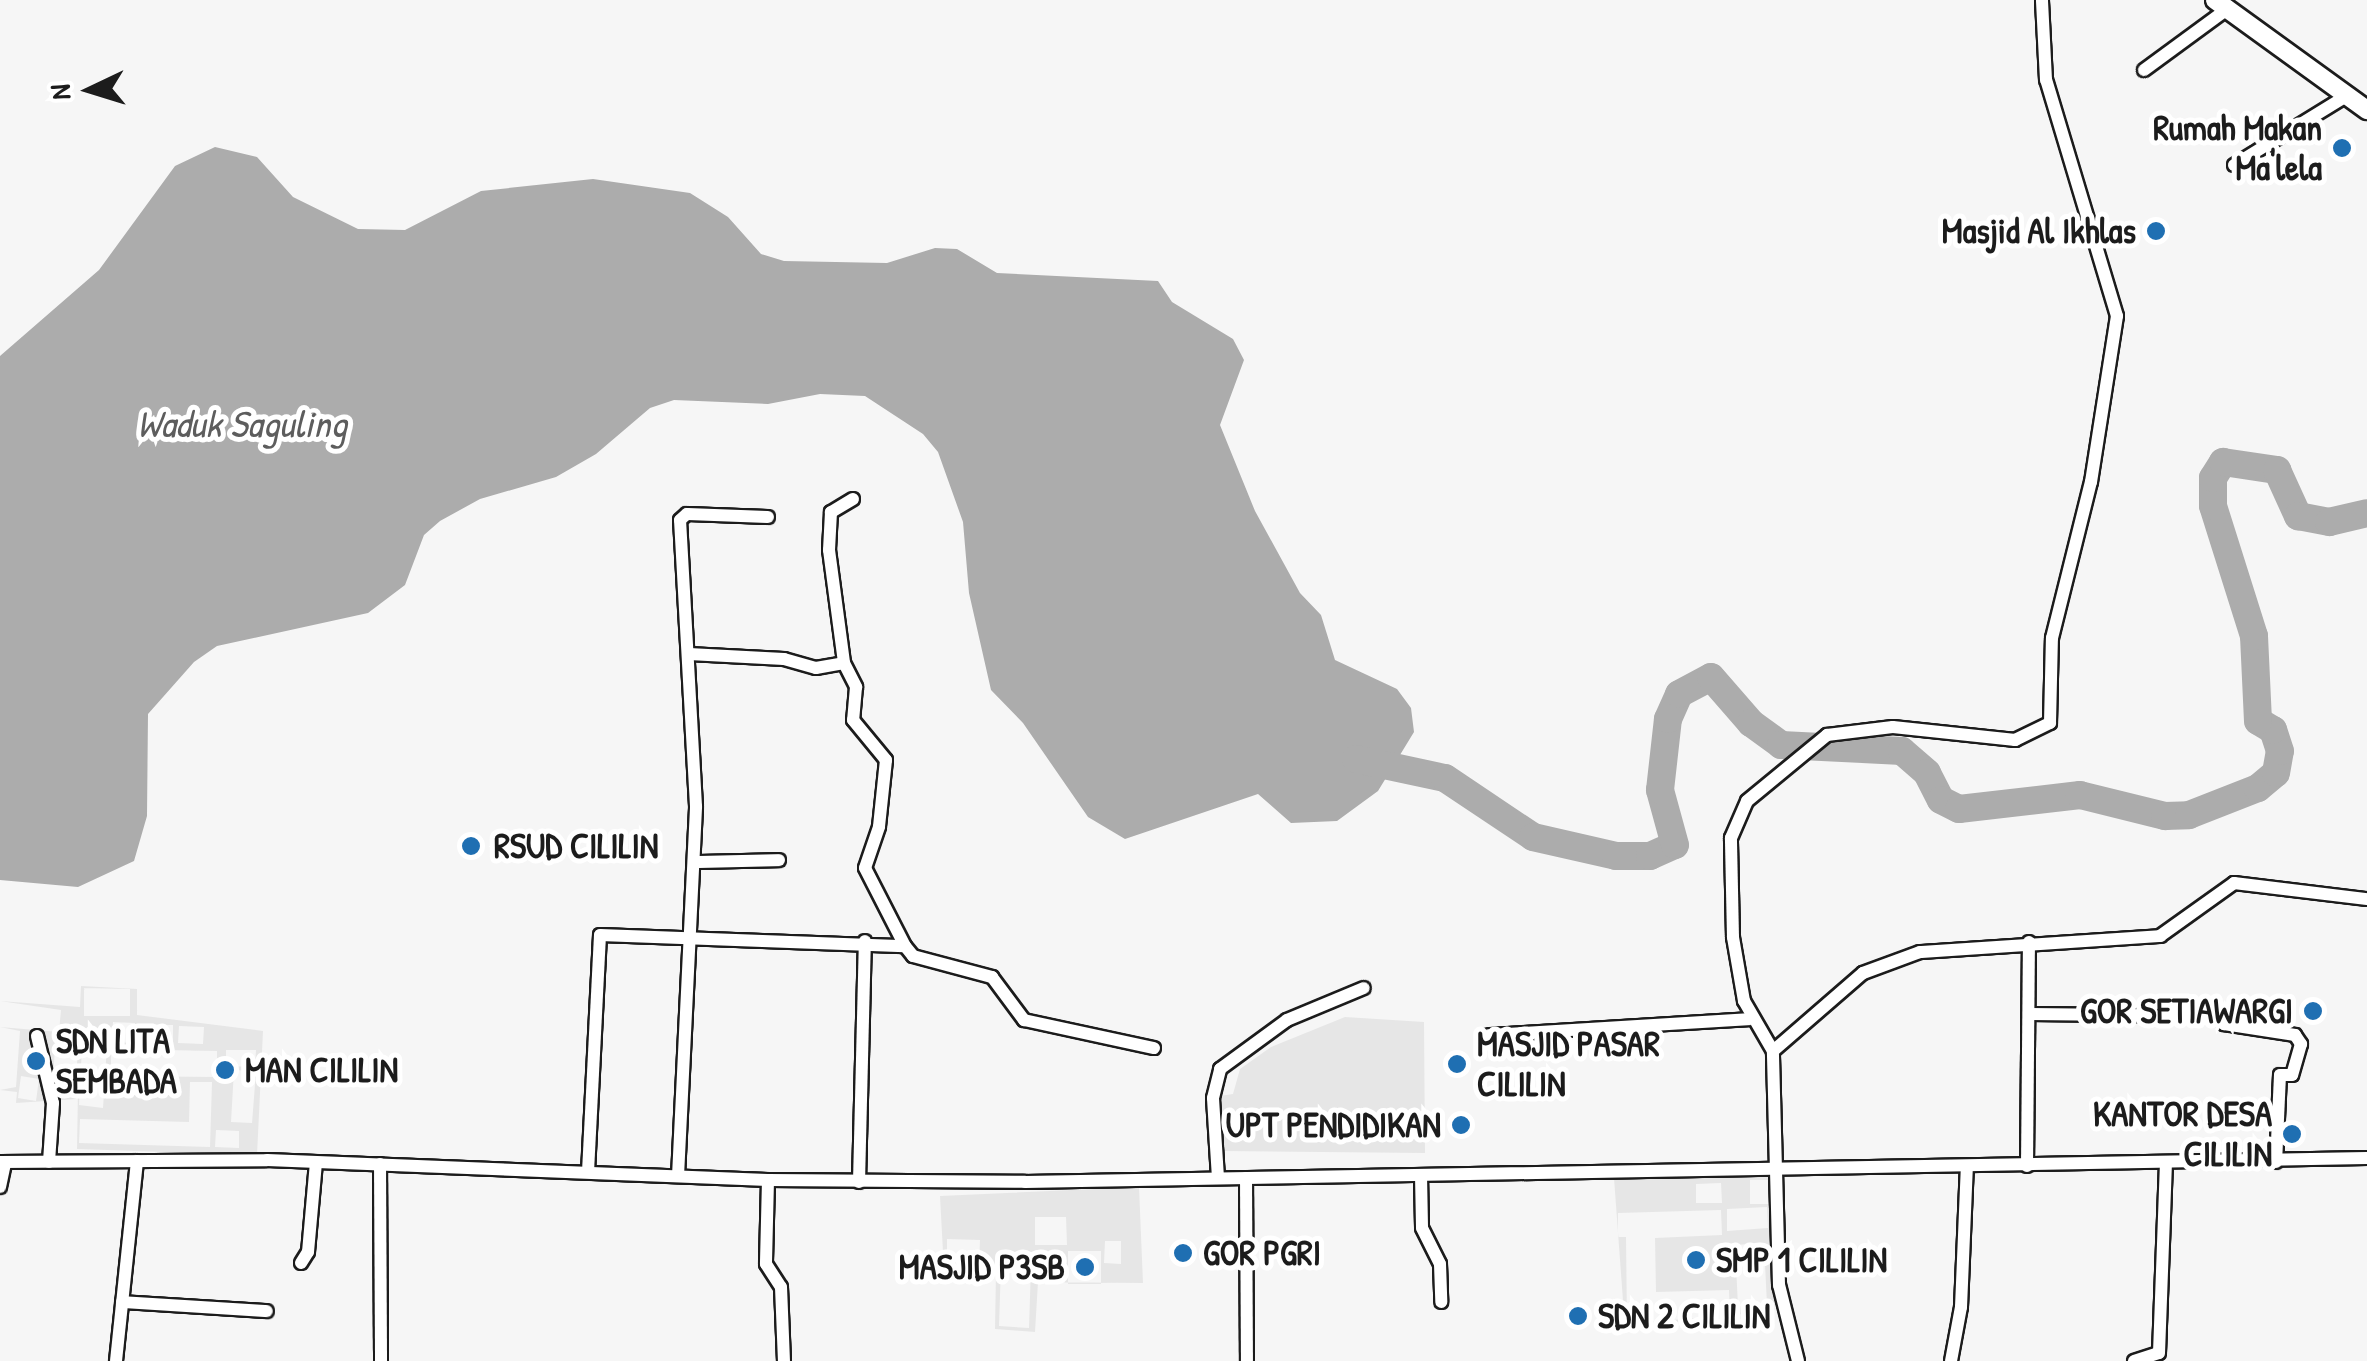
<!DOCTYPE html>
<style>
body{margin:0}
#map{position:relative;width:2367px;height:1361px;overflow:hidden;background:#f6f6f6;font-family:"Patrick Hand",sans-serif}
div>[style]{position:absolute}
.built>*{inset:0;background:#e6e6e6}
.water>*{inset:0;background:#acacac}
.river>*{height:28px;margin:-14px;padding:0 14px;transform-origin:14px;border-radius:14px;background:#acacac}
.roads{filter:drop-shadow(2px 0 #1c1c1c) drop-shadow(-2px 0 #1c1c1c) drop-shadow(0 2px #1c1c1c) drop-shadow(0 -2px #1c1c1c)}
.minor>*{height:12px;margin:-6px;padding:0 6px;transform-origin:6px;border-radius:6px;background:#fff}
.secondary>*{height:18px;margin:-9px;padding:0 9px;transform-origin:9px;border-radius:9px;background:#fff}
.dots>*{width:28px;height:28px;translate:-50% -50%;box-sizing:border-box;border:5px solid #fff;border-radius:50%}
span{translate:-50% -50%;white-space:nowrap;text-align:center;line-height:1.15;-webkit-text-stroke:10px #fff;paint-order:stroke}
.poi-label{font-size:35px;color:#1c1c1c;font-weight:700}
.right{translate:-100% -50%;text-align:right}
.left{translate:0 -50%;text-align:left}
.water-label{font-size:38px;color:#5d5d5d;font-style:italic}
.north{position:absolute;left:40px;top:40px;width:100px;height:100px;-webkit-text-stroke:8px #fff;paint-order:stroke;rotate:266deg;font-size:28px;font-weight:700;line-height:40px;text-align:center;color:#1c1c1c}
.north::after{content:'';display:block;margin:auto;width:35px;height:45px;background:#1c1c1c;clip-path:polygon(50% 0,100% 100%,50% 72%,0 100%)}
</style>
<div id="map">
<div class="built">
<div style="clip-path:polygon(evenodd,81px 986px,137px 989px,137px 1015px,263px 1031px,257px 1155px,77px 1149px,78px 1089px,76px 1099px,16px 1103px,17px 1092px,0 1090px,16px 1087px,20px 1031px,0 1027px,59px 1032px,61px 1010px,0 1001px,80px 1007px,81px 986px,84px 988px,130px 989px,130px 1016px,84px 1016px,84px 988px,81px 986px,113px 1022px,135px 1023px,134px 1043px,112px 1042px,113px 1022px,81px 986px,141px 1024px,173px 1025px,173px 1045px,140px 1044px,141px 1024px,81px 986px,179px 1026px,204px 1027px,203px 1044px,178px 1043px,179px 1026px,81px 986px,83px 1028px,108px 1030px,103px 1108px,79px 1105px,83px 1028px,81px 986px,55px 1046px,78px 1048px,75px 1098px,52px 1097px,55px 1046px,81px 986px,111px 1049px,217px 1051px,217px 1077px,111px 1076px,111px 1049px,81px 986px,226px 1050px,256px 1050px,255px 1067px,226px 1066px,226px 1050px,81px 986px,234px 1070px,256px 1071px,252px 1123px,231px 1122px,234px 1070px,81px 986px,21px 1076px,39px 1079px,36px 1101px,18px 1098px,21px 1076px,81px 986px,190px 1082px,212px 1082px,210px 1147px,79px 1143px,80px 1119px,189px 1122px,190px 1082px,81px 986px,216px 1130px,239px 1131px,239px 1148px,215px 1147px,216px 1130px)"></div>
<div style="clip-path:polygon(1345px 1017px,1424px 1022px,1425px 1153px,1223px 1151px,1220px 1096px,1233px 1094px,1240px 1069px,1271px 1047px)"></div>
<div style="clip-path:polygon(evenodd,1776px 1174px,1775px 1310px,1625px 1328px,1614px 1178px,1776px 1174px,1750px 1180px,1771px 1180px,1772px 1204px,1750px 1204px,1750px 1180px,1776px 1174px,1721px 1183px,1722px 1203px,1696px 1203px,1696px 1184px,1721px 1183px,1776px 1174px,1767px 1207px,1768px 1228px,1727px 1231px,1727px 1209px,1767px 1207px,1776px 1174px,1721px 1210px,1722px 1235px,1655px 1238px,1656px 1292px,1729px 1290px,1730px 1316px,1627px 1323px,1626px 1237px,1618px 1237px,1618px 1213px,1721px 1210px,1776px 1174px,1764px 1243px,1767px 1305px,1738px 1306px,1735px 1245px,1764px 1243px)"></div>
<div style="clip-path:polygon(evenodd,1139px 1187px,1143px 1283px,1038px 1282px,1035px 1332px,995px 1329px,996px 1272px,944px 1271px,940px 1196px,1139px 1187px,1035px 1217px,1066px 1217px,1067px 1245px,1035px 1245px,1035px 1217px,1139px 1187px,947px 1239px,980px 1240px,979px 1265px,947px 1264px,947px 1239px,1139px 1187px,1105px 1241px,1121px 1241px,1121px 1264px,1104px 1263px,1105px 1241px,1139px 1187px,1068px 1251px,1101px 1251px,1101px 1284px,1068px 1284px,1068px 1251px,1139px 1187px,1001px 1265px,1031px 1266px,1029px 1328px,999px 1326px,1001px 1265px)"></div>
</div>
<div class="water">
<div style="clip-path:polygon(215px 147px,257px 157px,293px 197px,358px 229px,405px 230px,481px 191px,593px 179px,690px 193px,728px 217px,761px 254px,784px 261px,887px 263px,935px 248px,957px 249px,997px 273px,1158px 281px,1172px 302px,1233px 339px,1244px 360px,1220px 425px,1255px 511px,1300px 593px,1321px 615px,1335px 660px,1397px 689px,1411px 708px,1414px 732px,1378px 791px,1337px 821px,1291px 823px,1258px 794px,1125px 839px,1088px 817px,1023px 723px,991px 690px,969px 593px,963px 522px,938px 452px,923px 434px,865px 396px,820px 394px,768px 404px,674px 400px,650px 408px,596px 454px,556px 477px,480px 499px,440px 521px,424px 535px,405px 585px,368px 613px,217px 646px,194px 662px,148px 714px,147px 816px,134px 861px,78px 887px,0 880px,0 356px,99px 270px,175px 166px)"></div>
</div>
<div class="river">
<div style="left:1356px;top:759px;width:91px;rotate:12.1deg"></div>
<div style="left:1445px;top:778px;width:106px;rotate:33.8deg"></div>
<div style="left:1533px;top:837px;width:85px;rotate:12.9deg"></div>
<div style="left:1616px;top:856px;width:34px"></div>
<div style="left:1650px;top:856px;width:27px;rotate:-24deg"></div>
<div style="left:1675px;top:845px;width:57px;rotate:-105.3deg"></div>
<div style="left:1660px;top:790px;width:71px;rotate:-83.6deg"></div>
<div style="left:1668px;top:719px;width:27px;rotate:-66deg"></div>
<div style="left:1679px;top:694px;width:36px;rotate:-28deg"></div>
<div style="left:1711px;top:677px;width:61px;rotate:49deg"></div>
<div style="left:1751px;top:723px;width:37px;rotate:36deg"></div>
<div style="left:1781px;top:745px;width:121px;rotate:2.8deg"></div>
<div style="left:1902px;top:751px;width:33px;rotate:41deg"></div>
<div style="left:1927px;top:773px;width:30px;rotate:63deg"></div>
<div style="left:1941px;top:800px;width:20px;rotate:27deg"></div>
<div style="left:1959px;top:809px;width:122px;rotate:-6.6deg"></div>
<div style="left:2080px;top:795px;width:88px;rotate:13.9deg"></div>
<div style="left:2165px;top:816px;width:24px;rotate:-2deg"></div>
<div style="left:2189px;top:815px;width:74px;rotate:-21.4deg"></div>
<div style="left:2258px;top:788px;width:23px;rotate:-40deg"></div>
<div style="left:2276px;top:773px;width:22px;rotate:-80deg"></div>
<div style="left:2280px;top:751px;width:22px;rotate:-108deg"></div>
<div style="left:2273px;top:730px;width:17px;rotate:-149deg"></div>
<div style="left:2258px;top:721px;width:85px;rotate:-92.7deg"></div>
<div style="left:2254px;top:636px;width:136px;rotate:-107.5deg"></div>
<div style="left:2213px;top:506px;width:28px;rotate:-90deg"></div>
<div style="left:2213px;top:478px;width:19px;rotate:-58deg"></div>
<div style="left:2223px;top:462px;width:55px;rotate:8.4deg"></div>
<div style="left:2277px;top:470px;width:51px;rotate:65.5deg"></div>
<div style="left:2298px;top:516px;width:32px;rotate:11deg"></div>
<div style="left:2329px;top:522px;width:39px;rotate:-13deg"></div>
</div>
<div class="roads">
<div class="minor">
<div style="left:2144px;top:70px;width:102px;rotate:-36.2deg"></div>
<div style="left:2234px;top:165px;width:134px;rotate:-31.6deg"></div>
<div style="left:853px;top:499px;width:26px;rotate:149deg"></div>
<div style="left:831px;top:512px;width:38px;rotate:93deg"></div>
<div style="left:829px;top:550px;width:114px;rotate:82.4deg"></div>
<div style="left:844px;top:663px;width:27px;rotate:63deg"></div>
<div style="left:856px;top:687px;width:33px;rotate:95deg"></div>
<div style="left:853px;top:720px;width:52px;rotate:50.5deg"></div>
<div style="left:886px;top:760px;width:67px;rotate:96deg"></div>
<div style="left:879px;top:827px;width:43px;rotate:108.9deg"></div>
<div style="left:865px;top:868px;width:88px;rotate:62.9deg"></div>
<div style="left:689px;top:654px;width:95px;rotate:3deg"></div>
<div style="left:784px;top:659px;width:33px;rotate:16deg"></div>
<div style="left:816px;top:668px;width:28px;rotate:-10deg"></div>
<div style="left:694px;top:862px;width:85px;rotate:-1.3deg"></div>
<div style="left:2030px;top:1014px;width:187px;rotate:0.6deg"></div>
<div style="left:2217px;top:1016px;width:11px;rotate:49deg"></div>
<div style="left:2224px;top:1024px;width:72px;rotate:8.8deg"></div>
<div style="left:2295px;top:1035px;width:11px;rotate:56deg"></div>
<div style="left:2301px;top:1044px;width:32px;rotate:106deg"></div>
<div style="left:2292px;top:1075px;width:12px;rotate:180deg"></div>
<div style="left:2280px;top:1075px;width:87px;rotate:92.6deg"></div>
<div style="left:1489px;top:1035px;width:261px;rotate:-3.5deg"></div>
<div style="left:37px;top:1036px;width:69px;rotate:76.6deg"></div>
<div style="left:53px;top:1103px;width:59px;rotate:93.9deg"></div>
<div style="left:1773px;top:1051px;width:119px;rotate:-40.9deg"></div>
<div style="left:1863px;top:973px;width:61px;rotate:-20.2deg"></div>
<div style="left:1920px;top:952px;width:241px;rotate:-3.8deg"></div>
<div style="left:2160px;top:936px;width:91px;rotate:-35.6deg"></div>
<div style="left:2234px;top:883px;width:134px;rotate:6.9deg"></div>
<div style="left:0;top:1162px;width:267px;rotate:-0.4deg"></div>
<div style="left:267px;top:1160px;width:501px;rotate:2.29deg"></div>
<div style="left:768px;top:1180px;width:257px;rotate:0.4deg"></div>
<div style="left:1025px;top:1182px;width:1342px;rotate:-1.02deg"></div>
<div style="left:380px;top:1164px;width:197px;rotate:89.7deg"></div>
<div style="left:2027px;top:1166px;width:224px;rotate:-89.5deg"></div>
<div style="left:588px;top:1172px;width:237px;rotate:-87.1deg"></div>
<div style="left:600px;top:935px;width:305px;rotate:2.1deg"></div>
<div style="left:905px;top:946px;width:13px;rotate:51deg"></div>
<div style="left:913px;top:956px;width:82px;rotate:14.9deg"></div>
<div style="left:992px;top:977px;width:54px;rotate:53.3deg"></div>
<div style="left:1024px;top:1020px;width:133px;rotate:12.2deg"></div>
<div style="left:1421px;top:1175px;width:53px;rotate:88.9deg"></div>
<div style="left:1422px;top:1228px;width:40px;rotate:63.4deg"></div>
<div style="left:1440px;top:1264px;width:38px;rotate:88deg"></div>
<div style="left:678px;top:1176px;width:370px;rotate:-87.2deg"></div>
<div style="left:696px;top:806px;width:286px;rotate:-93.2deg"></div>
<div style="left:680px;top:520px;width:9px;rotate:-41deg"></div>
<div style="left:687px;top:514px;width:81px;rotate:2.1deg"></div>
<div style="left:1218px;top:1178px;width:80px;rotate:-93.6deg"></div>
<div style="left:1213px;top:1098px;width:30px;rotate:-76deg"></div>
<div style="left:1220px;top:1069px;width:83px;rotate:-36.2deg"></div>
<div style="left:1287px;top:1020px;width:83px;rotate:-22.6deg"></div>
<div style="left:1246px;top:1178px;width:183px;rotate:89.7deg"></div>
<div style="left:768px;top:1180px;width:84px;rotate:91.4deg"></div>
<div style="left:766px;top:1264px;width:27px;rotate:57deg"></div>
<div style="left:781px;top:1287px;width:74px;rotate:87.7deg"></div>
<div style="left:859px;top:1182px;width:241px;rotate:-88.6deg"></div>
<div style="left:0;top:1187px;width:25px;rotate:-78deg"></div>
<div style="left:301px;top:1263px;width:13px;rotate:-58deg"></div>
<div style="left:308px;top:1252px;width:90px;rotate:-84.9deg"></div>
<div style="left:122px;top:1302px;width:145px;rotate:3.6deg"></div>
<div style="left:116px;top:1361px;width:201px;rotate:-84deg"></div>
<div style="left:1798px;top:1361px;width:78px;rotate:-104deg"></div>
<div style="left:1779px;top:1285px;width:234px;rotate:-91.5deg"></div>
<div style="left:1773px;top:1051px;width:58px;rotate:-120.1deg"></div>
<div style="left:1744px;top:1001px;width:65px;rotate:-99.8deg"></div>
<div style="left:1733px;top:937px;width:99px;rotate:-91.2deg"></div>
<div style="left:1731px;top:838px;width:40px;rotate:-66.6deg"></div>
<div style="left:1747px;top:801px;width:104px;rotate:-39.5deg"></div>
<div style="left:1827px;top:735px;width:66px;rotate:-6.9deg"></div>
<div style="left:1893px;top:727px;width:123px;rotate:6.1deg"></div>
<div style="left:2015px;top:740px;width:39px;rotate:-26deg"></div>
<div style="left:2050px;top:723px;width:85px;rotate:-88.7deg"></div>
<div style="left:2052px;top:638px;width:161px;rotate:-76deg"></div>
<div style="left:2091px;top:482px;width:168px;rotate:-81.1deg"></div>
<div style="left:2117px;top:316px;width:246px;rotate:-106.7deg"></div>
<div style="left:2046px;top:80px;width:80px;rotate:-92.9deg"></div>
<div style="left:1951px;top:1361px;width:55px;rotate:-79.5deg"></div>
<div style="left:1961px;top:1307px;width:141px;rotate:-87.6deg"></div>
<div style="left:2134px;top:1361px;width:26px;rotate:-18deg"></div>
<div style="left:2159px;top:1353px;width:187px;rotate:-87.9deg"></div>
</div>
<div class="secondary">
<div style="left:2215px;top:0;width:188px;rotate:35.9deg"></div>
</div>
</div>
<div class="dots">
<div style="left:2342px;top:148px;background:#1f6fb2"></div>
<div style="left:2156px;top:231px;background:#1f6fb2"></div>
<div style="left:471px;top:846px;background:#1f6fb2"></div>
<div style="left:2313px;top:1011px;background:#1f6fb2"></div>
<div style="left:36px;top:1061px;background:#1f6fb2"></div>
<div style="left:1457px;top:1064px;background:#1f6fb2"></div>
<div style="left:225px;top:1070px;background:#1f6fb2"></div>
<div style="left:1461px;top:1125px;background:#1f6fb2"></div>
<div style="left:2292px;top:1134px;background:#1f6fb2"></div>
<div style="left:1183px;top:1253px;background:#1f6fb2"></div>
<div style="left:1696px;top:1260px;background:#1f6fb2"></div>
<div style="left:1085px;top:1267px;background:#1f6fb2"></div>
<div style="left:1578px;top:1316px;background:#1f6fb2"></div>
</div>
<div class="poi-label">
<span class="right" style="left:2322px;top:148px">Rumah Makan<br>Ma'lela</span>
<span class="right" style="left:2136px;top:231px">Masjid Al Ikhlas</span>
<span class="left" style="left:494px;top:846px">RSUD CILILIN</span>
<span class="right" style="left:2293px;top:1011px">GOR SETIAWARGI</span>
<span class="left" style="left:56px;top:1061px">SDN LITA<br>SEMBADA</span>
<span class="left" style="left:1477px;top:1064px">MASJID PASAR<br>CILILIN</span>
<span class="left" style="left:245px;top:1070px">MAN CILILIN</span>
<span class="right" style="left:2272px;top:1134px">KANTOR DESA<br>CILILIN</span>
<span class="right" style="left:1441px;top:1125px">UPT PENDIDIKAN</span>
<span class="left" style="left:1203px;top:1253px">GOR PGRI</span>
<span class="left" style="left:1716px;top:1260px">SMP 1 CILILIN</span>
<span class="right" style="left:1065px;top:1267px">MASJID P3SB</span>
<span class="left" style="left:1598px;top:1316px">SDN 2 CILILIN</span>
</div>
<div class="water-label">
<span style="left:242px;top:424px">Waduk Saguling</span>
</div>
<div class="north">N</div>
</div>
